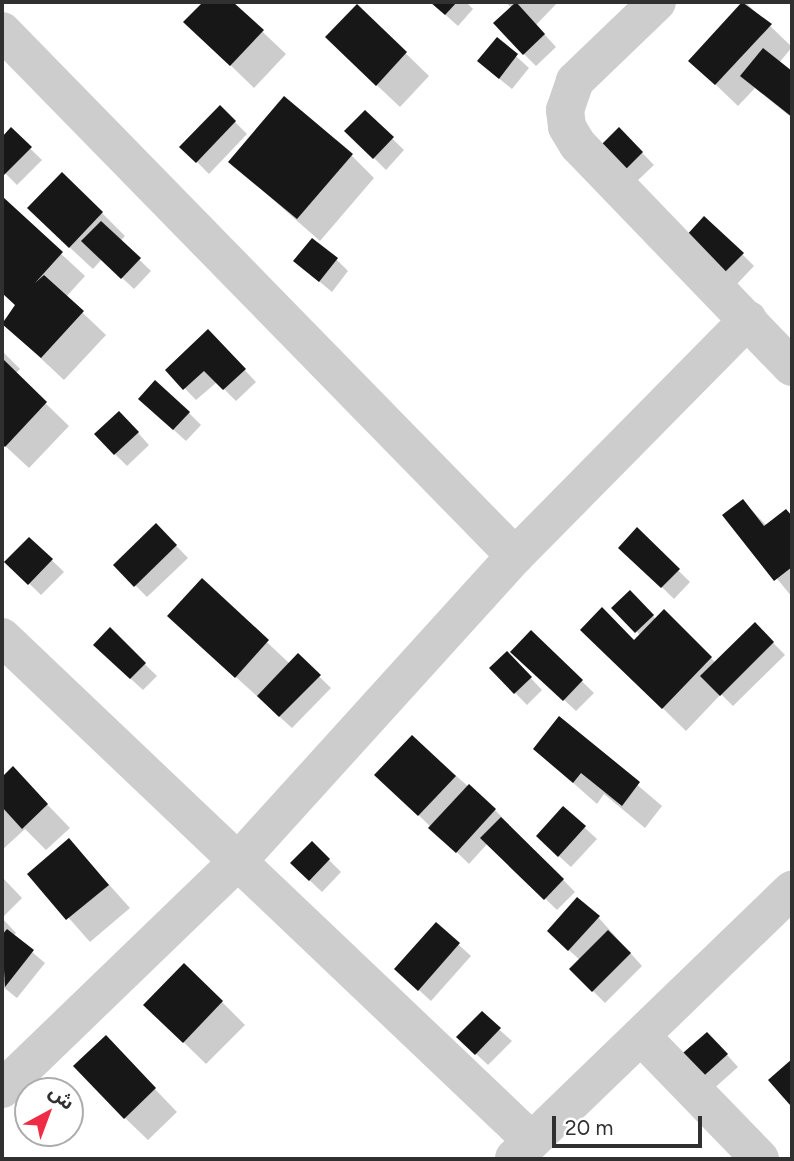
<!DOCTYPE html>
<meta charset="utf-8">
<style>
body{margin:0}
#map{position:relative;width:794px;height:1161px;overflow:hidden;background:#fff;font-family:Figtree,"Noto Sans Arabic",sans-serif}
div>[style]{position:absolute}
.shadow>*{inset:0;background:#0003}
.building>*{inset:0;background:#171717}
.minor>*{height:38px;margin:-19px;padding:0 19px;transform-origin:19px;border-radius:19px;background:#cdcdcd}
span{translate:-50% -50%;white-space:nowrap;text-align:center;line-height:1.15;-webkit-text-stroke:7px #fff;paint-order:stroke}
.frame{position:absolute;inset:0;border:4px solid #303030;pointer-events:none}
.north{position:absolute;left:14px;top:1077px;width:70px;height:70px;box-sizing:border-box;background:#fff;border:2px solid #acacac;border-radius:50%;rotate:41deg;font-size:19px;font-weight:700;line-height:28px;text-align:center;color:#303030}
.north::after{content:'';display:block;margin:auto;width:24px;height:32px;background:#ee2c46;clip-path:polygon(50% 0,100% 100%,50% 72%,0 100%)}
.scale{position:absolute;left:552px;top:1116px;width:150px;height:32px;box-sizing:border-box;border:4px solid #303030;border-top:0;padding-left:9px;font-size:21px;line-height:24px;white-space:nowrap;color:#303030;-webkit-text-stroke:5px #fff;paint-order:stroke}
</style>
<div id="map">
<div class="shadow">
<div style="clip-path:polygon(206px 2px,231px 2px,286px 54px,254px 88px,186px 22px)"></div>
<div style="clip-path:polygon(431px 2px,466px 2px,473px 9px,458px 26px)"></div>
<div style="clip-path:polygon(505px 2px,558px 2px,536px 25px,556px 47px,536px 66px,524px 54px,512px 8px)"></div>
<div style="clip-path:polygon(745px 2px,792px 47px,779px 63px,792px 74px,792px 118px,755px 88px,738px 106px,690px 60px)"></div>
<div style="clip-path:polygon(357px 6px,429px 76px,400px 107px,350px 60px)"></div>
<div style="clip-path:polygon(497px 39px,529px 68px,512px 89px,491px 72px)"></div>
<div style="clip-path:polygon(220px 107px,247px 134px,209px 174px,182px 147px)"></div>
<div style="clip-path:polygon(365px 112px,404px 150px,386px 170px,347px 131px)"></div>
<div style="clip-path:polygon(619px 129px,654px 165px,636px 182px,601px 147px)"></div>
<div style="clip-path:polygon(11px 130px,42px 160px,17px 185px,2px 170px,2px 139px)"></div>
<div style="clip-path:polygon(351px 155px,374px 178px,320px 241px,230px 162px)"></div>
<div style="clip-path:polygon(3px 200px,85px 276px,66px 297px,106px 335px,64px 380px,2px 322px,17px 307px,2px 293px)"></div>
<div style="clip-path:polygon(102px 213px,125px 236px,120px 241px,151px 271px,134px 289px,102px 259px,93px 269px,52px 231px)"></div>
<div style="clip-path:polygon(699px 249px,742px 254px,754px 266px,737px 284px)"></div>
<div style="clip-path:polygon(336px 259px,348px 271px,332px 292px,308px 272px)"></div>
<div style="clip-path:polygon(208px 331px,256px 382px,236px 401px,217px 382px,196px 400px,167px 370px)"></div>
<div style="clip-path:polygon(2px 351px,20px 369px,15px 374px,69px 426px,29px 468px,2px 443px)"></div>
<div style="clip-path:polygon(153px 411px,189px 413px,201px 425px,186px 441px)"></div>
<div style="clip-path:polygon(131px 425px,149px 445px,127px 466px,115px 454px)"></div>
<div style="clip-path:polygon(743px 501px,767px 526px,786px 511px,792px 517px,792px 597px,725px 515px)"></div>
<div style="clip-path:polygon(156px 525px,188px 558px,147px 597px,115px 565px)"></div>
<div style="clip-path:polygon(637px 530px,690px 582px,674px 599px,621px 547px)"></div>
<div style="clip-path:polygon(30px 539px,64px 572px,41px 595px,7px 562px)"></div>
<div style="clip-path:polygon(202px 581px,290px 664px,298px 656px,331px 688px,292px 728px,193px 638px)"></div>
<div style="clip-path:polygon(630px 592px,657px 620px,664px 612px,716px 663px,755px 624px,785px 655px,733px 706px,721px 694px,686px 731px,583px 630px,634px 642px,641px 636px,614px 608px)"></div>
<div style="clip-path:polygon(110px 630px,157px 676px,143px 690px,107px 657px)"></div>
<div style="clip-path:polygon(531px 632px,594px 693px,576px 711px,525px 663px)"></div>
<div style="clip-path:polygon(507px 653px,542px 690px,527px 705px,491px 668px)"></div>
<div style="clip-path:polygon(560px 719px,662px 806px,645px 828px,604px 794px,597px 804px,535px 749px)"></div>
<div style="clip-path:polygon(412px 737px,495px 810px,575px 892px,557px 910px,488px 843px,469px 864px,400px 797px)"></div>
<div style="clip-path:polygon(13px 769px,70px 828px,46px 850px,25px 829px,2px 850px,2px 779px)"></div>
<div style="clip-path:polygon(563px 808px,597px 839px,571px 867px,550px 848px)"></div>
<div style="clip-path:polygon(69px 840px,130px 908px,90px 942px,30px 874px)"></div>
<div style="clip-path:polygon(312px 843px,341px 872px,322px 892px,304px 875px)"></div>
<div style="clip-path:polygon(2px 877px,22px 898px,2px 918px)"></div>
<div style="clip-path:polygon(598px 917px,642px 966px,605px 1003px,571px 969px,580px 960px,561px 943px)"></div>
<div style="clip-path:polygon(2px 918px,16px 933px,13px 936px,45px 963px,17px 998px,2px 986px)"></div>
<div style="clip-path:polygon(436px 924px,471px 956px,431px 1001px,408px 980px)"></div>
<div style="clip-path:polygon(222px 1002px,245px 1025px,206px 1064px,168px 1027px)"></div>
<div style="clip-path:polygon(482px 1014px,512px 1041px,488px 1065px,471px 1049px)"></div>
<div style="clip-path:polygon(719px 1046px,738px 1067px,710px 1092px,698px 1080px)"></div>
<div style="clip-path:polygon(128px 1061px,177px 1112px,148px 1140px,125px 1118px)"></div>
</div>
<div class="building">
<div style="clip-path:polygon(203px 2px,233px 2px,264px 30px,230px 66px,183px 22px)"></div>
<div style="clip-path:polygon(430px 2px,457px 2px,445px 15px)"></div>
<div style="clip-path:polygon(516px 2px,545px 34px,523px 55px,493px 23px)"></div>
<div style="clip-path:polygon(742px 2px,772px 24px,715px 85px,688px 61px)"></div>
<div style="clip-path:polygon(357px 4px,407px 52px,376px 86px,325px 37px)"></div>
<div style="clip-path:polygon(497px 37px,518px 54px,499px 79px,477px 61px)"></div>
<div style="clip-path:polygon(763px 48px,792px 71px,792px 117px,740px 76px)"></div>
<div style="clip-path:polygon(284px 96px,353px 154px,297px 219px,228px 162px)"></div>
<div style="clip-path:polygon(220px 105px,236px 121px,196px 163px,179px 147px)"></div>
<div style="clip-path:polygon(365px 110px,394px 137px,373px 159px,344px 131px)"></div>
<div style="clip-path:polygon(11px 127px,32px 147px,4px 175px,2px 137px)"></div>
<div style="clip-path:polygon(619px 127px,643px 152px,623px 172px,599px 147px)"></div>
<div style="clip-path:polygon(62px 172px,103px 212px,69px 248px,27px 208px)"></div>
<div style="clip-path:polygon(3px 197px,63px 252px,35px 283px,44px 275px,84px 311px,41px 358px,2px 324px,15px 305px,2px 293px)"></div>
<div style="clip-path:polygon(704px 216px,744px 253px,724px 273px,685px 237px)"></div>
<div style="clip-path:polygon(101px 221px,141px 258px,121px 279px,81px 241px)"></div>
<div style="clip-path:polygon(312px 238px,338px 258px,319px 282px,293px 261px)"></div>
<div style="clip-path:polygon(208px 329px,246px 369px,223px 390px,204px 371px,183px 390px,165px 370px)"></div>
<div style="clip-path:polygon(2px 358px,47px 402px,5px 447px,2px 444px)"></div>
<div style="clip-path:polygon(155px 380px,190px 412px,173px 430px,138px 399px)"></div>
<div style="clip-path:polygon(119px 411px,139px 432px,114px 455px,94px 434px)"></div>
<div style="clip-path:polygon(743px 499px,764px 526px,786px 509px,792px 516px,792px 567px,774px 581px,722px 515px)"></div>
<div style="clip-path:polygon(156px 523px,177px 545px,134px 587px,113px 565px)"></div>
<div style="clip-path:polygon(637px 527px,680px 569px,661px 588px,618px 548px)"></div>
<div style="clip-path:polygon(29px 537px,53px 559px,28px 585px,4px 562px)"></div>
<div style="clip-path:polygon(202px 578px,269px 640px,235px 678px,167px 616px)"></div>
<div style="clip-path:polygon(630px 590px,654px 615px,635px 633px,611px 608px)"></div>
<div style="clip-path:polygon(602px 607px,634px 640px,664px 609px,712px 657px,662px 709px,580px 630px)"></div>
<div style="clip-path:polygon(755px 622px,774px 642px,720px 696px,700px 676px)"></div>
<div style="clip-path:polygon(110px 627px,146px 663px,130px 679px,93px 645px)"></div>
<div style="clip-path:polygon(531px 630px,583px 680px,563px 701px,510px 652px)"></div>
<div style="clip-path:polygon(507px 651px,532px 677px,514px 694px,489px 668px)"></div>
<div style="clip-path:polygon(298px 653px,321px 675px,279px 717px,257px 696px)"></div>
<div style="clip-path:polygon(559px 716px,640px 782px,622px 806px,581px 773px,573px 783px,533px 749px)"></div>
<div style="clip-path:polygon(412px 735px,456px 776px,418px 816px,374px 775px)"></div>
<div style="clip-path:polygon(13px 766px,48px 804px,22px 829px,2px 807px,2px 777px)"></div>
<div style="clip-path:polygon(469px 784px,496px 809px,456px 853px,428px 828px)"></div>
<div style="clip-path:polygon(563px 806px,586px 826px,558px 857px,536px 836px)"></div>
<div style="clip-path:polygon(501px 817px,564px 879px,544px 900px,480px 838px)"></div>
<div style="clip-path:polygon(69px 838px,109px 885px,66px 920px,27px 874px)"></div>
<div style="clip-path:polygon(312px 841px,330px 859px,309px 881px,290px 863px)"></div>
<div style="clip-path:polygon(577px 897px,600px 916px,568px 951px,547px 931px)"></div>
<div style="clip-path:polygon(436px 922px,460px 943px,418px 991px,394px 969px)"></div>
<div style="clip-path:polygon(7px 929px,34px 950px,5px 987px,2px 935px)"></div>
<div style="clip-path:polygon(608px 930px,631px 953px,592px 992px,569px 969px)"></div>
<div style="clip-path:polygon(184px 963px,223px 1001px,183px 1043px,143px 1005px)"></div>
<div style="clip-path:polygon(482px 1011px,501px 1028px,475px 1055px,456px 1037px)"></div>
<div style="clip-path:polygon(707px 1032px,728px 1054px,697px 1082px,676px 1059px)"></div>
<div style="clip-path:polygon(106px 1035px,156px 1088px,124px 1119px,73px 1066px)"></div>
<div style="clip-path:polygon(792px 1059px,792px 1102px,790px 1105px,768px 1080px)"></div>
</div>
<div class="minor">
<div style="left:657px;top:2px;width:114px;rotate:136.1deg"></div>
<div style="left:575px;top:81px;width:31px;rotate:109deg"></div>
<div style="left:565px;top:110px;width:17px;rotate:83deg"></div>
<div style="left:567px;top:127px;width:21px;rotate:59deg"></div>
<div style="left:578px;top:145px;width:308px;rotate:46.1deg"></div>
<div style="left:2px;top:31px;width:734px;rotate:45.66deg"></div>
<div style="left:2px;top:637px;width:731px;rotate:43.56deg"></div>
<div style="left:641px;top:1036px;width:171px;rotate:45.9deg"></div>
<div style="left:2px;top:1089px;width:331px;rotate:-44deg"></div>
<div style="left:240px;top:859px;width:409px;rotate:-47.8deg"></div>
<div style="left:515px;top:556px;width:332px;rotate:-45.4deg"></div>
<div style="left:514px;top:1158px;width:386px;rotate:-44deg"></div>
</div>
<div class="frame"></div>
<div class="north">ش</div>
<div class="scale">20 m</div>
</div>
